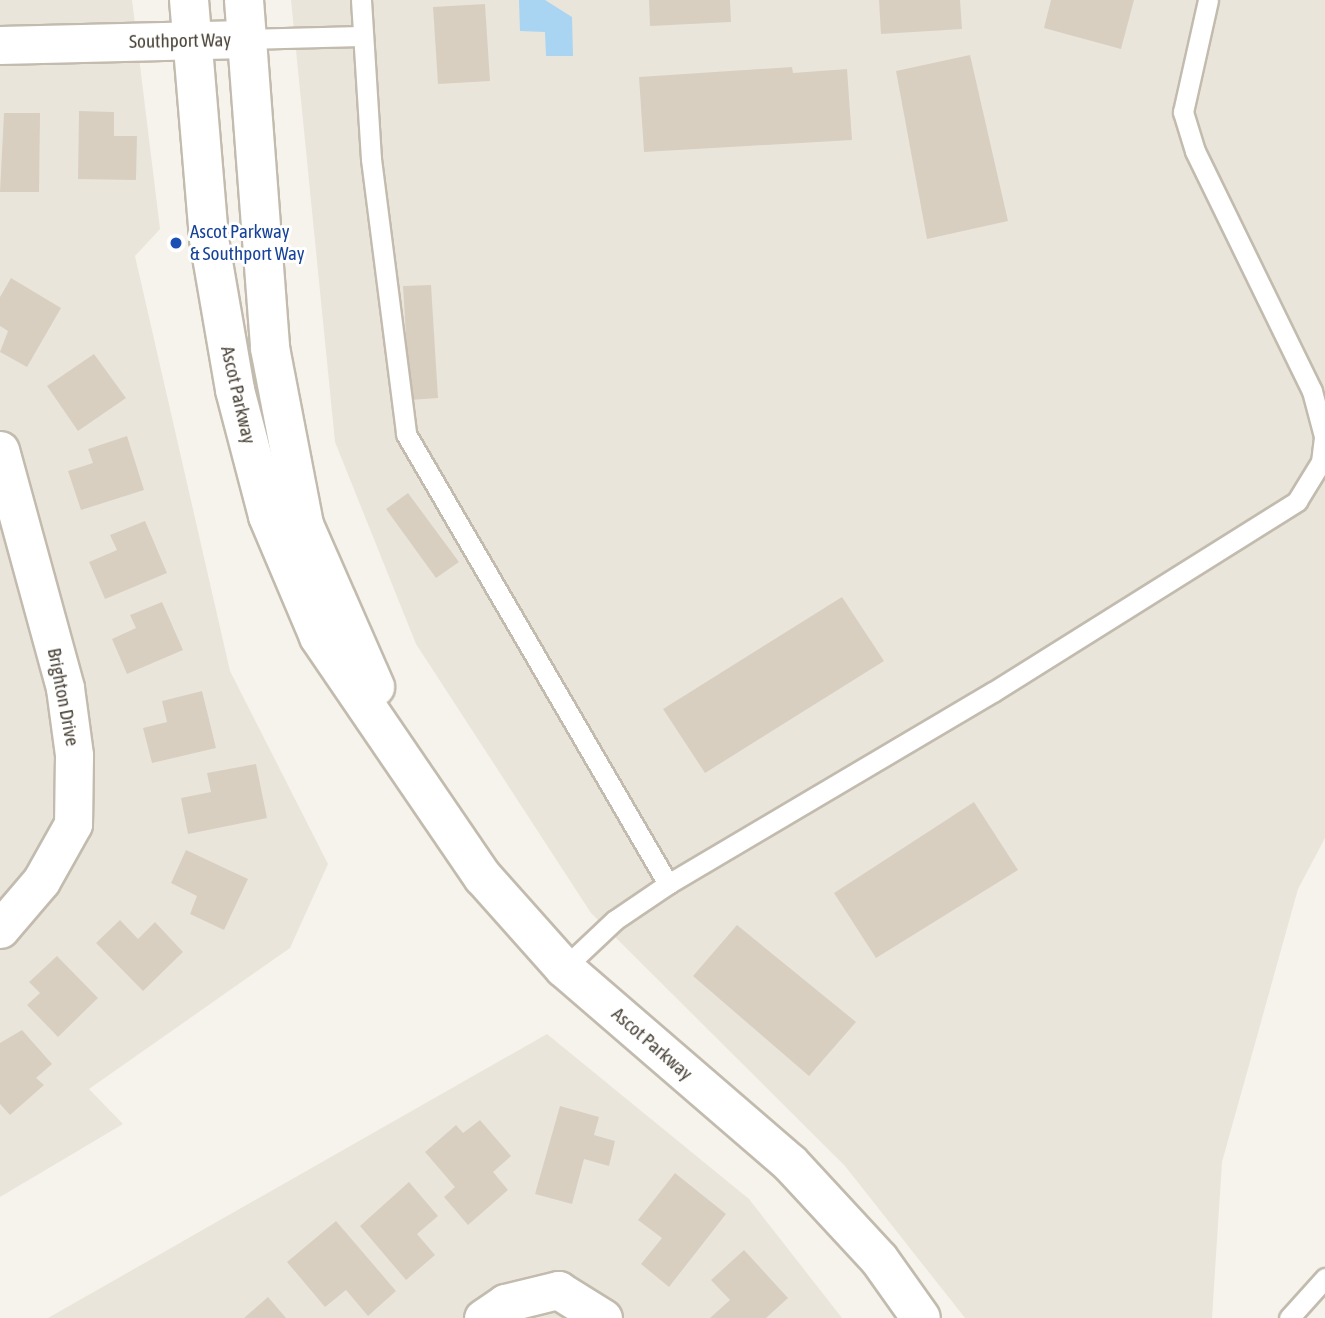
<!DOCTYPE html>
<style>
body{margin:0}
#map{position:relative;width:1325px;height:1318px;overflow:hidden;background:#f6f3ec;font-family:"Asap Condensed",sans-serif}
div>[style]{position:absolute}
.residential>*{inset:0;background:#eae5da}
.water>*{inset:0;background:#a9d4f2}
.building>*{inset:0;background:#d8cfc1}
.roads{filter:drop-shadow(2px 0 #c2bbae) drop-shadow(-2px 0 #c2bbae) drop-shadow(0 2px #c2bbae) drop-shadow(0 -2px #c2bbae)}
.service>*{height:19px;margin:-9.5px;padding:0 9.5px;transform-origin:9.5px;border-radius:9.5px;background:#fff}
.minor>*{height:37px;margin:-18.5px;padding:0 18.5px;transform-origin:18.5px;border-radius:18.5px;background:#fff}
.tertiary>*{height:38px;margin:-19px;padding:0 19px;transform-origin:19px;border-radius:19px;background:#fff}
.dots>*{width:19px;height:19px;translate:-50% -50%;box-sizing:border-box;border:4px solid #fff;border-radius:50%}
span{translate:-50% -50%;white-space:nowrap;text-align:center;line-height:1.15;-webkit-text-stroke:6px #fff;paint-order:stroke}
.street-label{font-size:19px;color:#4b4439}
.transit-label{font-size:19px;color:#164399}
.left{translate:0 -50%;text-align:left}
</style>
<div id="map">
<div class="residential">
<div style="clip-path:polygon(0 0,132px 0,160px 229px,135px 256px,230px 671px,328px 864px,290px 948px,89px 1089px,123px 1124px,0 1197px)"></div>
<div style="clip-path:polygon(291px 0,1325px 0,1325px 838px,1298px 889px,1222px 1162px,1212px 1318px,965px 1318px,845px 1166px,591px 913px,416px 644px,335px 442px)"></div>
<div style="clip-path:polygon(547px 1034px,749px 1199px,842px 1318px,48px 1318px)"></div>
</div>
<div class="water">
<div style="clip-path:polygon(519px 0,545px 0,572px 17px,573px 56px,546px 56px,545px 32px,520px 31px)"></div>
</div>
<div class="building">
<div style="clip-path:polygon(649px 0,730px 0,731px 22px,650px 26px)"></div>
<div style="clip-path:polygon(879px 0,960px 0,962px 29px,881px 34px)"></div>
<div style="clip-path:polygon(1051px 0,1134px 0,1121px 49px,1044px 28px)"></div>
<div style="clip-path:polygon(485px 4px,490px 81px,438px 84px,433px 7px)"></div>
<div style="clip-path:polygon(970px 55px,1008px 221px,927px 239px,896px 71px)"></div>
<div style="clip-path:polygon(792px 67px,793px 73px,847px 69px,852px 140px,644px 152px,639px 77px)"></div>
<div style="clip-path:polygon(79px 111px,114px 112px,114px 136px,137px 136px,136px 180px,78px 179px)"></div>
<div style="clip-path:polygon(4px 113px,40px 113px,39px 192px,0 192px)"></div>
<div style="clip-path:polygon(11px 278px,61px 308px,27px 367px,0 352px,8px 331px,0 326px,0 297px)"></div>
<div style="clip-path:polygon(431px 285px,438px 398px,410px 400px,403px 286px)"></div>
<div style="clip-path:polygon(94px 354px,126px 398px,78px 431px,47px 386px)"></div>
<div style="clip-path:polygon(127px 436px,144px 490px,81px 510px,68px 471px,93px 463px,88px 449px)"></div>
<div style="clip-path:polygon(408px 493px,459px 562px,436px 578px,386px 509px)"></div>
<div style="clip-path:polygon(145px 521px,167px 573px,105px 599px,89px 562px,117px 550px,110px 535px)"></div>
<div style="clip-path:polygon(842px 597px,884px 661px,705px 773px,663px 709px)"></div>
<div style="clip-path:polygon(162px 602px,183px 650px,127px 674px,112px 639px,136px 628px,130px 615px)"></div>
<div style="clip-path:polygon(202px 691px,216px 748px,152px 763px,143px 728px,167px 722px,162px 701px)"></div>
<div style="clip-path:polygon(256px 764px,267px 818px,188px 834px,181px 798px,211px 792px,207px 773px)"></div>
<div style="clip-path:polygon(974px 802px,1018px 870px,876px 958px,834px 893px)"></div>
<div style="clip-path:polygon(186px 850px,248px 879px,224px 930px,190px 914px,197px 896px,171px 883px)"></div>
<div style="clip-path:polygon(120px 920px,138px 939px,155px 922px,183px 952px,143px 991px,96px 943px)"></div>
<div style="clip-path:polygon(737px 925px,856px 1022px,809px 1076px,693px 976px)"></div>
<div style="clip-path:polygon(57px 956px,98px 998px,58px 1037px,27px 1005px,40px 993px,29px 982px)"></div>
<div style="clip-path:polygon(22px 1030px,52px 1064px,36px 1078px,44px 1085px,10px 1115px,0 1104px,0 1043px)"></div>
<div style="clip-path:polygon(560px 1106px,599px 1117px,594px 1135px,615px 1141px,609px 1166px,584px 1159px,572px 1204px,535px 1194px)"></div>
<div style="clip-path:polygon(480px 1120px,511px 1156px,493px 1172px,508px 1190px,468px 1225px,444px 1197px,455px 1187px,425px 1152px,456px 1125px,463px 1133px)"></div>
<div style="clip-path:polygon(675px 1173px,726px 1214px,669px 1287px,641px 1264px,662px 1238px,638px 1220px)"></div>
<div style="clip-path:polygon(409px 1182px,438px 1216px,417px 1234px,435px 1255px,406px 1280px,360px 1226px)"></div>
<div style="clip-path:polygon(336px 1221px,396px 1291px,368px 1316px,346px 1290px,325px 1307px,287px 1262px)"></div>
<div style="clip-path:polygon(744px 1250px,788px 1298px,766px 1318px,710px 1318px,730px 1300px,711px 1280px)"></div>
<div style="clip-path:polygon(268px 1297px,286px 1318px,244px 1318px)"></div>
</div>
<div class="roads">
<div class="service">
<div style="left:361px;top:0;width:159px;rotate:86.4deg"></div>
<div style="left:371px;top:159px;width:277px;rotate:82.7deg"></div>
<div style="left:406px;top:434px;width:521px;rotate:59.79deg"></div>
<div style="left:245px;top:39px;width:116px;rotate:-1.5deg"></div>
<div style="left:564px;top:968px;width:70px;rotate:-43.3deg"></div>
<div style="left:615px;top:920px;width:64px;rotate:-34.2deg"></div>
<div style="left:668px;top:884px;width:377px;rotate:-30.6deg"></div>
<div style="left:993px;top:692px;width:359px;rotate:-32.1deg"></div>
<div style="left:1297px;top:501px;width:46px;rotate:-58.4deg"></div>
<div style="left:1321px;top:462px;width:26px;rotate:-83deg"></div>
<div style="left:1324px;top:436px;width:47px;rotate:-104.9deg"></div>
<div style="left:1312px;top:391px;width:267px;rotate:-116deg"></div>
<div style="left:1195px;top:151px;width:41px;rotate:-107.1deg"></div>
<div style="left:1183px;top:112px;width:115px;rotate:-77.4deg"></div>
<div style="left:1289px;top:1318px;width:54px;rotate:-48deg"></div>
</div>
<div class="minor">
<div style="left:0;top:45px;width:245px;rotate:-1.4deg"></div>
<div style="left:0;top:450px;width:247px;rotate:74.7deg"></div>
<div style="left:65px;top:688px;width:68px;rotate:82.3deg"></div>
<div style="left:74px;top:755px;width:69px;rotate:90.8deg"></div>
<div style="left:73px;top:824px;width:65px;rotate:119.3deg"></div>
<div style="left:41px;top:881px;width:63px;rotate:130.5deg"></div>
<div style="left:483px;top:1318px;width:27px;rotate:-34deg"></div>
<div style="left:505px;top:1303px;width:55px;rotate:-13.8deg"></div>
<div style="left:558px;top:1290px;width:53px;rotate:31.9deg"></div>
</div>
<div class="tertiary">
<div style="left:189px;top:0;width:240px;rotate:85.2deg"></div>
<div style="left:209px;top:239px;width:153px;rotate:80.2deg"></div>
<div style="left:235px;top:390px;width:130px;rotate:75.3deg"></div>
<div style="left:268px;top:516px;width:131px;rotate:67.1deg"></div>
<div style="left:319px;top:637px;width:291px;rotate:55.7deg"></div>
<div style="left:483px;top:877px;width:122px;rotate:48.3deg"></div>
<div style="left:564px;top:968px;width:298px;rotate:40.8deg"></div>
<div style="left:790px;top:1163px;width:131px;rotate:47.2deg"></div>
<div style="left:879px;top:1259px;width:72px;rotate:54.6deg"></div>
<div style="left:244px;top:0;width:349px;rotate:85.7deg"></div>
<div style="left:270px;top:348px;width:180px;rotate:79.1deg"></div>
<div style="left:304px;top:525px;width:177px;rotate:66.3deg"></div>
</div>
</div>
<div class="dots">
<div style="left:176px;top:243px;background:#1a4fb4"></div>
</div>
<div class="street-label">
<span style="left:180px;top:41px;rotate:-1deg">Southport Way</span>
<span style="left:238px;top:395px;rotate:77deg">Ascot Parkway</span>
<span style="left:63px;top:697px;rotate:79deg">Brighton Drive</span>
<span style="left:652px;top:1044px;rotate:41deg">Ascot Parkway</span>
</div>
<div class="transit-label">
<span class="left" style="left:190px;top:243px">Ascot Parkway<br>&amp; Southport Way</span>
</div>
</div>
